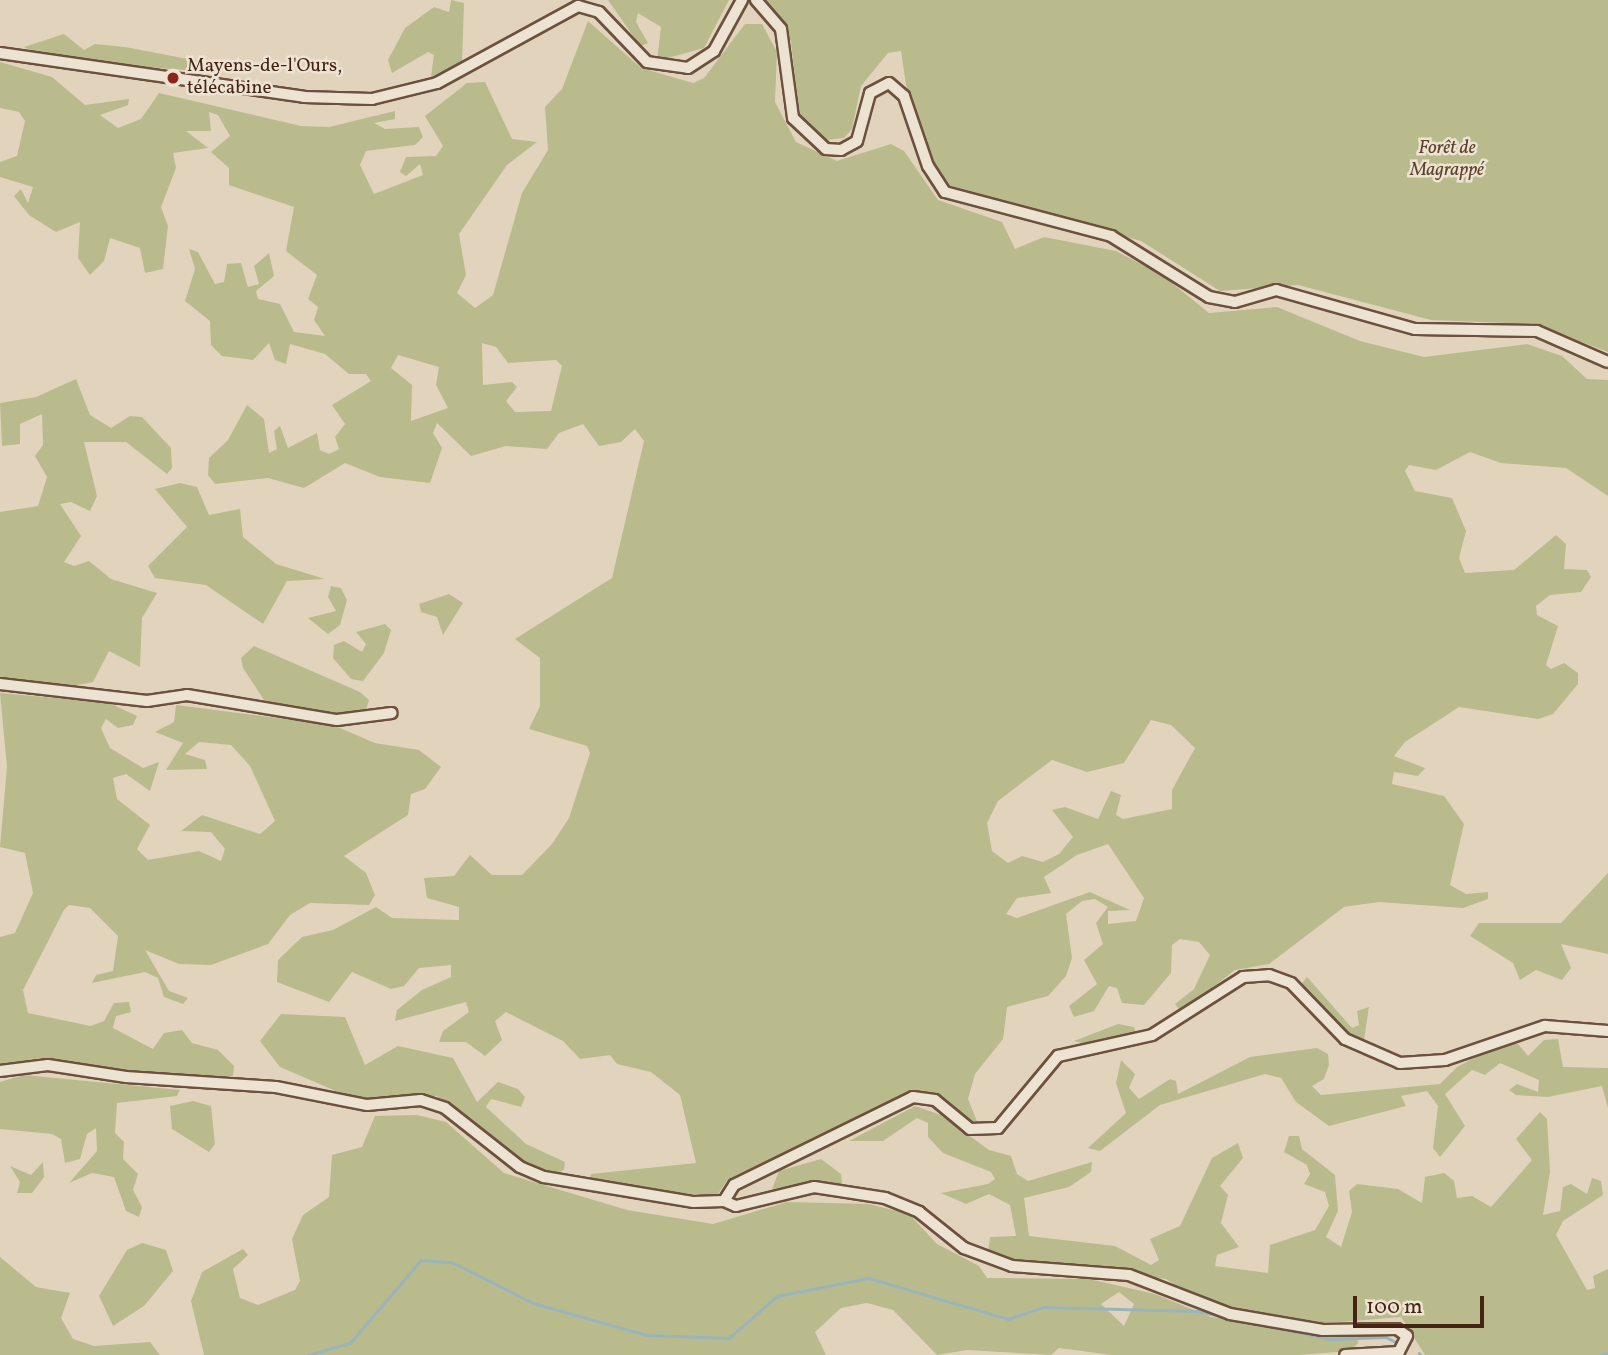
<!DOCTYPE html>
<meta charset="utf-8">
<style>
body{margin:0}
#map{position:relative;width:1608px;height:1355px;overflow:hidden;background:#e2d4bc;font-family:Vollkorn,serif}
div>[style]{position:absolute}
.green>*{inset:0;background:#b9bb8c}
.stream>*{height:2.5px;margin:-1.25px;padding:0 1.25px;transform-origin:1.25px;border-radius:1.25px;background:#99b5bb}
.roads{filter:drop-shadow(2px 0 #6d503d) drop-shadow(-2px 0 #6d503d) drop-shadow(0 2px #6d503d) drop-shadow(0 -2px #6d503d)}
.minor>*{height:10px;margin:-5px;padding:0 5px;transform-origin:5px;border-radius:5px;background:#ece3d3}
.dots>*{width:19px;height:19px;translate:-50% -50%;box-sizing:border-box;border:4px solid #ece3d3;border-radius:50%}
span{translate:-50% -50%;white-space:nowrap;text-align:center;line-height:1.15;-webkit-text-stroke:5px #ece3d3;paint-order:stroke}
.poi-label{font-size:19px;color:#462413}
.left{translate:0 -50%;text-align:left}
.park-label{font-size:19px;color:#5d422b;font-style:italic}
.scale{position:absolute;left:1353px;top:1296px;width:131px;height:32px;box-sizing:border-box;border:4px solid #462413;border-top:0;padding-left:9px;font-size:21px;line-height:24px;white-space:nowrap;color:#462413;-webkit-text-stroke:5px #ece3d3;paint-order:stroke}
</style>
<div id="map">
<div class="green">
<div style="clip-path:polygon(451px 0,464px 3px,462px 63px,431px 77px,434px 55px,428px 52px,392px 73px,388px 60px,405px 28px,434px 7px,449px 12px)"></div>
<div style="clip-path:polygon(608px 0,729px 0,704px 48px,657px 61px,661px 27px,638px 13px,636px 22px,648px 43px,640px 46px)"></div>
<div style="clip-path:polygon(765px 0,1608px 0,1608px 352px,1535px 324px,1431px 320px,1298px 285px,1220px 291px,1141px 241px,953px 189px,934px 163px,906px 85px,901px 51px,888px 53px,861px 86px,852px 129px,844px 138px,826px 140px,800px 121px,791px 42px,785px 23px)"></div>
<div style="clip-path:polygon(evenodd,588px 21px,641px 68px,693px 83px,704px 78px,745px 24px,762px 24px,777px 52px,775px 102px,796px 142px,837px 161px,891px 144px,904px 151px,938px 200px,1002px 222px,1015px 249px,1044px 237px,1116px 251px,1162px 275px,1209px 313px,1277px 307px,1360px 341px,1424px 357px,1527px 344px,1562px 356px,1587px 379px,1608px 380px,1608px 496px,1566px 468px,1501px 463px,1470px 452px,1436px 470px,1409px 465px,1405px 471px,1415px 491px,1452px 498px,1466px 531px,1459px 558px,1465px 573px,1514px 570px,1556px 535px,1566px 544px,1564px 569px,1587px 570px,1591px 577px,1581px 592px,1550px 595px,1536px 606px,1537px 615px,1558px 626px,1546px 665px,1551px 669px,1564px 663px,1578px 673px,1578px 684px,1553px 714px,1538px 719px,1459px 707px,1405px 742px,1394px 756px,1425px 768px,1418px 776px,1394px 772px,1392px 784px,1444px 796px,1464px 824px,1450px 885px,1466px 894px,1488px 892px,1488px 899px,1463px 908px,1379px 902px,1344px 907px,1269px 964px,1235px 970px,1181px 1012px,1175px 1004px,1194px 989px,1210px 955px,1199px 942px,1180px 939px,1172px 945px,1171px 973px,1144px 1005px,1122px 1003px,1117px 988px,1109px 986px,1094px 1011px,1074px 1017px,1069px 1006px,1097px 984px,1084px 960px,1103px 944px,1096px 923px,1108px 907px,1095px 899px,1082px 901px,1066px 914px,1072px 958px,1066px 976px,1048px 996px,1007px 1007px,1003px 1039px,975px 1074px,968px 1099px,978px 1124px,927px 1093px,908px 1095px,728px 1179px,716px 1197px,590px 1182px,591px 1174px,696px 1163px,680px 1095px,651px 1072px,617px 1064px,610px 1055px,580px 1059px,563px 1041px,506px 1012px,495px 1021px,502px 1040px,485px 1056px,466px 1042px,439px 1042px,443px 1031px,469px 1012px,466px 1002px,395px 1021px,397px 1010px,422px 990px,451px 977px,451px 965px,419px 968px,404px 986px,391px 989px,352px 972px,329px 1002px,277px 982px,278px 960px,302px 937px,333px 930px,376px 907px,392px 918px,459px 920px,459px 907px,427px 898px,424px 878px,454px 876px,470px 855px,492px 875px,522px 875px,552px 844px,569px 818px,590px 753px,587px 746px,529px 729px,540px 706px,540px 658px,515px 639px,612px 578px,644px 441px,635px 429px,621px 442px,599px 446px,583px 424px,559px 433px,547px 449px,506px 446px,471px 456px,437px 423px,433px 433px,442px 448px,430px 483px,380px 477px,345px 463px,304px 488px,268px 478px,215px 484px,208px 475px,209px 458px,228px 440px,247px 405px,264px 419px,269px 453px,277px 449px,274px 431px,280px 426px,288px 448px,317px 433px,320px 450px,329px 454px,339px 449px,335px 437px,345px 424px,332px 405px,371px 381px,366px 374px,349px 374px,325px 354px,290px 344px,286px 364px,275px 360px,269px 343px,253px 360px,222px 356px,211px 345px,210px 321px,185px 301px,195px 269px,189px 249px,198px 252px,215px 284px,224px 282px,227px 264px,241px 263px,248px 287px,259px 284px,254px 266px,269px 253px,274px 276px,256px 291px,258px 299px,280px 304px,294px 332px,325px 336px,314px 320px,318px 307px,308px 299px,317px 275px,286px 251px,294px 207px,229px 185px,229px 168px,211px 152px,230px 136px,218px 115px,209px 112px,211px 131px,186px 131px,208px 148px,173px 153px,176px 168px,161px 207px,168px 226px,163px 269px,145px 273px,140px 248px,110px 238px,104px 261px,90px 275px,78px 258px,80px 222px,56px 232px,29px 215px,14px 196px,21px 189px,28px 203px,33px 187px,0 177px,0 162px,17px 156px,25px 121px,19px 112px,0 108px,0 62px,52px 77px,85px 105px,129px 99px,128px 105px,100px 115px,118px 128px,141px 119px,159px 93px,301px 126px,329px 127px,395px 111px,395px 119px,374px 123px,385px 129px,419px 127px,423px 137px,415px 145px,366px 151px,360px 165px,374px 194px,423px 175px,420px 164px,406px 176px,400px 172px,406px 157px,436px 156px,443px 146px,425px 116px,467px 83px,485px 82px,512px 139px,537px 142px,507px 165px,459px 234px,466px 275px,457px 293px,475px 308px,493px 295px,522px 193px,548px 150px,545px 107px,562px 89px,588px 21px,482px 343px,496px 347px,508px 363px,556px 360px,562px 366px,551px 411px,515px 412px,506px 401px,517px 387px,512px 382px,483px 385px,482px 343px,588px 21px,398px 355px,439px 367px,436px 385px,448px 408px,411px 421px,412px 385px,391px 368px,398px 355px,588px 21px,1151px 720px,1171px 725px,1195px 748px,1172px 790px,1172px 809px,1123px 819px,1116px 815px,1121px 795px,1111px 791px,1098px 819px,1065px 807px,1052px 810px,1073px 837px,1059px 854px,1043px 862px,1022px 856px,1008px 863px,992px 851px,987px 823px,998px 801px,1052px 760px,1087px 772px,1124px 763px,1151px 720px,588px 21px,1108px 844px,1144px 898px,1136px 921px,1108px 924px,1108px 911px,1130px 910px,1090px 892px,1017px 918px,1006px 914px,1017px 898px,1051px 893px,1044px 877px,1077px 855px,1108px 844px)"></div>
<div style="clip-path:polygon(64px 34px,84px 50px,95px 44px,125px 47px,214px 64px,185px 70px,92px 63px,44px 57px,24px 47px)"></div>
<div style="clip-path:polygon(76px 379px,90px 415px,111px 428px,130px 416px,142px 417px,171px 448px,172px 468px,167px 474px,126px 442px,84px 442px,97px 496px,90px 511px,71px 502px,60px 504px,81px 536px,64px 562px,74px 566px,89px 561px,111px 579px,157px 593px,142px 618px,140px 667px,109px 651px,93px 682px,58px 689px,0 677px,0 512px,38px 506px,47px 477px,35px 456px,43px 445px,42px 414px,20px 424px,20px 444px,2px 446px,0 403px,36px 397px)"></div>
<div style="clip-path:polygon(180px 483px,197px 487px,209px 515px,240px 509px,243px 537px,276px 564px,325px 579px,287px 581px,263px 624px,206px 585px,155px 578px,148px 566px,187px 527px,155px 489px)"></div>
<div style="clip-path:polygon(331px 586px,341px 588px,347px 600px,340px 625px,328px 634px,308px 618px,336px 611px,328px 597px)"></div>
<div style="clip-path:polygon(449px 594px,463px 603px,443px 635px,437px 617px,421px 612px,419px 604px)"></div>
<div style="clip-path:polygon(385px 624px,391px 630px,384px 653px,363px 681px,351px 679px,333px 658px,334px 645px,344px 641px,362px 652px,366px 644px,356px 632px)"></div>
<div style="clip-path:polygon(254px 646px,360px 692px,369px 700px,366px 710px,346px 717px,266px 703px,243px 668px,241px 658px)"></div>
<div style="clip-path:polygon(0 693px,109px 703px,137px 716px,133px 725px,118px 728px,106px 719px,101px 728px,110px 748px,143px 768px,159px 762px,150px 791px,126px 774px,113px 778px,117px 799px,150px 825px,137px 849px,148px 860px,199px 851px,221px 861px,225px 849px,211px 832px,181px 831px,202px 815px,260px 834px,275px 821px,250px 766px,231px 745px,199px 742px,185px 754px,205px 760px,207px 769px,166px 770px,183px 743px,155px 732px,174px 722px,176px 705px,333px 725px,375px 743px,419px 750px,441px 767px,425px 789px,411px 794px,408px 815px,344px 856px,366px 873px,375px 895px,369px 905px,310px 903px,290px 915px,268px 944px,211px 965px,179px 964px,145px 950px,169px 991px,188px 998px,183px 1004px,164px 997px,158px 978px,145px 972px,92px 983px,96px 975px,113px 971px,118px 936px,90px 908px,69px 905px,64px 910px,23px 990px,28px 1013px,91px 1026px,104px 1021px,114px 1003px,129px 1002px,131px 1012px,116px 1016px,113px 1028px,153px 1049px,164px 1033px,182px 1030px,192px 1043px,218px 1050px,234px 1066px,233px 1076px,134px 1075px,41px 1058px,0 1065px,0 937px,15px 933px,33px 893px,25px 853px,0 847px,7px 767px)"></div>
<div style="clip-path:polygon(1608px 873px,1608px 954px,1561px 944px,1571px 968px,1562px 980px,1536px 970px,1520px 980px,1513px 963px,1470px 936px,1479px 923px,1561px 923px)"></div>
<div style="clip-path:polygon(1307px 977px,1352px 1028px,1359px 1025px,1357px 1011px,1369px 1007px,1364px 1040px,1342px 1031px,1302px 983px)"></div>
<div style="clip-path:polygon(281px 1014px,345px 1017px,365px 1065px,398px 1046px,453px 1058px,477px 1102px,498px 1082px,518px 1089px,525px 1097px,521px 1107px,491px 1099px,486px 1107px,526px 1144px,565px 1162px,564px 1170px,553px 1174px,522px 1163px,437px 1096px,352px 1098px,280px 1067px,260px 1041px)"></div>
<div style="clip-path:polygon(1118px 1024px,1134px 1027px,1136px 1035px,1094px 1046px,1074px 1041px)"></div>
<div style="clip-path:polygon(1558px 1039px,1563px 1067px,1608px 1068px,1608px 1108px,1602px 1086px,1548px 1097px,1516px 1095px,1509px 1090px,1517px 1084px,1538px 1092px,1539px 1080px,1500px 1063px,1485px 1075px,1472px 1070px,1445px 1094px,1465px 1126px,1440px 1157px,1433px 1148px,1438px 1106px,1427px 1091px,1401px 1096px,1406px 1106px,1329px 1126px,1296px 1102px,1281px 1078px,1265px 1074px,1160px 1105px,1100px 1151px,1088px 1148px,1126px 1113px,1116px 1083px,1121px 1060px,1135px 1074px,1129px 1088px,1139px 1099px,1170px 1079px,1176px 1081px,1178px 1094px,1250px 1057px,1317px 1048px,1328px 1054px,1329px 1065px,1324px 1079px,1312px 1086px,1321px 1095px,1440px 1084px,1457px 1067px,1505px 1042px,1518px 1044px,1528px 1056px,1544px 1040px)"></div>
<div style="clip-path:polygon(24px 1075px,180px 1090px,177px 1096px,117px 1103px,115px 1133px,124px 1142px,123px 1159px,138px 1174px,133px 1190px,142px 1207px,139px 1217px,126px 1211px,114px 1177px,92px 1173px,69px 1183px,97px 1151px,96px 1128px,87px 1134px,80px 1159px,65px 1163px,61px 1139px,52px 1134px,0 1129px,0 1082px)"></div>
<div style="clip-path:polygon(193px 1101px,211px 1106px,215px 1144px,209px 1152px,172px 1129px,170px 1106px)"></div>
<div style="clip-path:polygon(915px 1106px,941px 1115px,989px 1150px,1011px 1156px,1017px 1174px,1028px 1181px,1092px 1162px,1091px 1172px,1069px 1187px,1024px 1198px,1029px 1236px,1115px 1246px,1151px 1265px,1159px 1260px,1150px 1239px,1180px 1226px,1212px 1158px,1238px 1143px,1243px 1158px,1220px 1186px,1228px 1195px,1221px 1223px,1239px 1247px,1217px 1255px,1215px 1266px,1268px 1273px,1270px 1245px,1315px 1230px,1329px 1206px,1325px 1192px,1304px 1184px,1310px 1174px,1307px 1165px,1284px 1152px,1289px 1136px,1299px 1136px,1302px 1149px,1335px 1175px,1338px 1211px,1326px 1237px,1341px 1247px,1352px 1212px,1349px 1191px,1357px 1184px,1398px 1189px,1422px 1203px,1425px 1177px,1444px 1173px,1454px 1181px,1457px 1198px,1472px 1196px,1491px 1207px,1532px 1160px,1516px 1139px,1540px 1112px,1547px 1119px,1550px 1172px,1543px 1215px,1560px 1211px,1563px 1187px,1571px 1184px,1587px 1194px,1592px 1178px,1601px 1181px,1603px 1195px,1563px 1221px,1556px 1235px,1587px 1290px,1595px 1288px,1593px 1276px,1608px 1269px,1608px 1355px,1425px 1355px,1401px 1317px,1317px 1324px,1204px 1303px,1166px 1279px,1035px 1261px,1025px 1266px,988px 1253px,990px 1237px,1016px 1236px,1010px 1205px,989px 1194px,966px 1204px,941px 1193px,988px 1184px,995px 1179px,991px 1172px,943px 1153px,928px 1137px,928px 1123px,917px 1118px,883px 1141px,849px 1141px)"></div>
<div style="clip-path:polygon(evenodd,417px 1115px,446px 1122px,504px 1173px,627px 1210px,713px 1224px,787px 1202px,869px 1204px,909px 1214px,937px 1244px,979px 1266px,987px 1278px,1089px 1279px,1155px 1294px,1211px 1317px,1352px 1336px,1359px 1342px,1351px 1351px,1299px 1355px,1111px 1355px,1059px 1348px,1051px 1355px,967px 1350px,937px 1355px,893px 1310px,867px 1303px,841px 1308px,815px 1332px,826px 1355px,204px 1355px,191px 1301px,202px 1272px,243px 1249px,248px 1255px,233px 1269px,240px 1298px,258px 1305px,295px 1290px,300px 1281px,292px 1239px,303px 1215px,329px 1197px,332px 1155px,362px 1147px,375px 1116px,417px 1115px,1119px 1292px,1134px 1304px,1124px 1326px,1101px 1304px,1119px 1292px)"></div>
<div style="clip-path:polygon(821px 1159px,841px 1174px,842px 1184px,772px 1189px,779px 1171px)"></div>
<div style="clip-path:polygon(43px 1162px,44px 1177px,32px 1193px,17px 1193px,20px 1182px,10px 1166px,31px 1175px)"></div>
<div style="clip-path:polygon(142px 1243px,166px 1250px,173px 1271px,144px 1306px,113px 1326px,99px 1296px,127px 1250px)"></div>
<div style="clip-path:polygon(0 1257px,36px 1287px,70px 1293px,61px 1318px,73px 1339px,94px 1346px,150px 1342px,160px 1355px,0 1355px)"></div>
</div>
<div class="stream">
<div style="left:1419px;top:1353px;width:3px;rotate:45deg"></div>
<div style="left:308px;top:1355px;width:44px;rotate:-15.9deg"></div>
<div style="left:350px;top:1343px;width:109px;rotate:-49.5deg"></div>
<div style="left:421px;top:1260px;width:31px;rotate:4deg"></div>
<div style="left:452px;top:1262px;width:91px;rotate:26.8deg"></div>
<div style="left:533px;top:1303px;width:118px;rotate:15.7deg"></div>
<div style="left:647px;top:1335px;width:82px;rotate:2.1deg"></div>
<div style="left:729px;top:1338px;width:64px;rotate:-41.2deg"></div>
<div style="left:777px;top:1296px;width:94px;rotate:-11.1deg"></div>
<div style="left:869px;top:1278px;width:145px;rotate:16.4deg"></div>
<div style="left:1008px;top:1319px;width:36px;rotate:-19deg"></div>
<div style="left:1042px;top:1307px;width:155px;rotate:1.5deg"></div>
<div style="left:1197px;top:1311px;width:137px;rotate:11.8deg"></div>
<div style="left:1331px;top:1339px;width:55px;rotate:-2.1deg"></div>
<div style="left:1386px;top:1337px;width:16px;rotate:27deg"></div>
<div style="left:1601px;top:1355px;width:7px;rotate:-16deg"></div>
</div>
<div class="roads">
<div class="minor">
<div style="left:756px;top:0;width:38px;rotate:49deg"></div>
<div style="left:781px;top:29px;width:90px;rotate:82.3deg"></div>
<div style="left:793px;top:118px;width:45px;rotate:43.2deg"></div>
<div style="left:826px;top:149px;width:15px;rotate:4deg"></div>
<div style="left:841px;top:150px;width:18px;rotate:-29deg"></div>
<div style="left:857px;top:141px;width:50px;rotate:-74.8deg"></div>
<div style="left:870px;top:93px;width:21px;rotate:-28deg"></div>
<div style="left:889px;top:83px;width:20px;rotate:41deg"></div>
<div style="left:904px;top:96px;width:74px;rotate:71.1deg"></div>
<div style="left:928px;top:166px;width:31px;rotate:57deg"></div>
<div style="left:945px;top:192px;width:172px;rotate:14.8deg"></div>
<div style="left:1111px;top:236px;width:115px;rotate:31.9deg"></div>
<div style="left:1209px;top:297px;width:26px;rotate:11deg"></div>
<div style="left:1235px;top:302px;width:43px;rotate:-16.3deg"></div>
<div style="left:1276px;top:290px;width:144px;rotate:15.7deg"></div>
<div style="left:1415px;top:329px;width:122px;rotate:0.9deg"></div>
<div style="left:1537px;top:331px;width:77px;rotate:23.6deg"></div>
<div style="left:0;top:53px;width:307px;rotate:8.2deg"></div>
<div style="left:304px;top:97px;width:68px;rotate:1.7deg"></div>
<div style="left:372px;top:99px;width:67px;rotate:-13.8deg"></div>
<div style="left:437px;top:83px;width:161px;rotate:-28.6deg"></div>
<div style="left:578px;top:6px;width:22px;rotate:16deg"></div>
<div style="left:599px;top:12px;width:69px;rotate:46.2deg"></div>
<div style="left:647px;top:62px;width:41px;rotate:8.3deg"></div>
<div style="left:688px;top:68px;width:31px;rotate:-33deg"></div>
<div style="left:714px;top:51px;width:58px;rotate:-61.2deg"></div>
<div style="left:0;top:684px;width:148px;rotate:6.6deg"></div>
<div style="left:147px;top:701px;width:40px;rotate:-8.5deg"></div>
<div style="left:187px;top:695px;width:152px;rotate:9.5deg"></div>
<div style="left:337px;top:720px;width:55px;rotate:-7.3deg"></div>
<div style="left:0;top:1071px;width:48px;rotate:-7.1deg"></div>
<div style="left:48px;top:1065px;width:79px;rotate:8.7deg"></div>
<div style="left:126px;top:1077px;width:150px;rotate:3.8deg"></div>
<div style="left:276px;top:1087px;width:93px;rotate:11.2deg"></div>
<div style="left:367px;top:1105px;width:54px;rotate:-5.3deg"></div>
<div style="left:421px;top:1100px;width:25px;rotate:18deg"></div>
<div style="left:445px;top:1108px;width:95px;rotate:38.2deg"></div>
<div style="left:520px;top:1167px;width:26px;rotate:23deg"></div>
<div style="left:544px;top:1177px;width:152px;rotate:9.5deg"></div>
<div style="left:694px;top:1202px;width:30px;rotate:-2deg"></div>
<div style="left:724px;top:1201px;width:19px;rotate:-58deg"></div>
<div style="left:734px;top:1185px;width:199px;rotate:-26.2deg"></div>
<div style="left:913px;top:1097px;width:22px;rotate:8deg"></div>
<div style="left:935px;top:1100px;width:45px;rotate:39.6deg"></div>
<div style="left:970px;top:1129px;width:28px;rotate:-2deg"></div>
<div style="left:998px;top:1128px;width:94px;rotate:-50.2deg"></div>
<div style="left:1058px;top:1056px;width:96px;rotate:-12.6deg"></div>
<div style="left:1152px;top:1035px;width:108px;rotate:-32.5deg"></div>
<div style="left:1243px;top:977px;width:26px;rotate:-4deg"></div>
<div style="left:1269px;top:975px;width:23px;rotate:20deg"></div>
<div style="left:1291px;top:983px;width:78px;rotate:46deg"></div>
<div style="left:1345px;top:1039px;width:60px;rotate:23.6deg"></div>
<div style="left:1400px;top:1063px;width:45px;rotate:-3.8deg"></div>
<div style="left:1445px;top:1060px;width:106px;rotate:-18.8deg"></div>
<div style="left:1545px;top:1026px;width:63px;rotate:4.5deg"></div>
<div style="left:724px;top:1201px;width:13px;rotate:23deg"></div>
<div style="left:736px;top:1206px;width:80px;rotate:-13.7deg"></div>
<div style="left:814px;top:1187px;width:72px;rotate:8.8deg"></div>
<div style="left:885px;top:1198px;width:37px;rotate:22deg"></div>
<div style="left:919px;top:1212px;width:58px;rotate:38.7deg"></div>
<div style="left:964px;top:1248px;width:51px;rotate:20.6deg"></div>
<div style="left:1012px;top:1266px;width:117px;rotate:4.4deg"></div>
<div style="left:1129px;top:1275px;width:108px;rotate:21.1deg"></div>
<div style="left:1230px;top:1314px;width:94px;rotate:9.8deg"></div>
<div style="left:1323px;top:1330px;width:74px;rotate:-0.8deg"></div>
<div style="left:1397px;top:1329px;width:12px;rotate:35deg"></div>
<div style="left:1407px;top:1336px;width:18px;rotate:117deg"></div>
<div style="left:1399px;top:1352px;width:54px;rotate:176.8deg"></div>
</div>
</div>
<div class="dots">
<div style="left:173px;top:78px;background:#8f2418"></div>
</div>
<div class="poi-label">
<span class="left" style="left:187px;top:78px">Mayens-de-l'Ours,<br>télécabine</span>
</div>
<div class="park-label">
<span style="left:1447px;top:160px">Forêt de<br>Magrappé</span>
</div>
<div class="scale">100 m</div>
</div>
